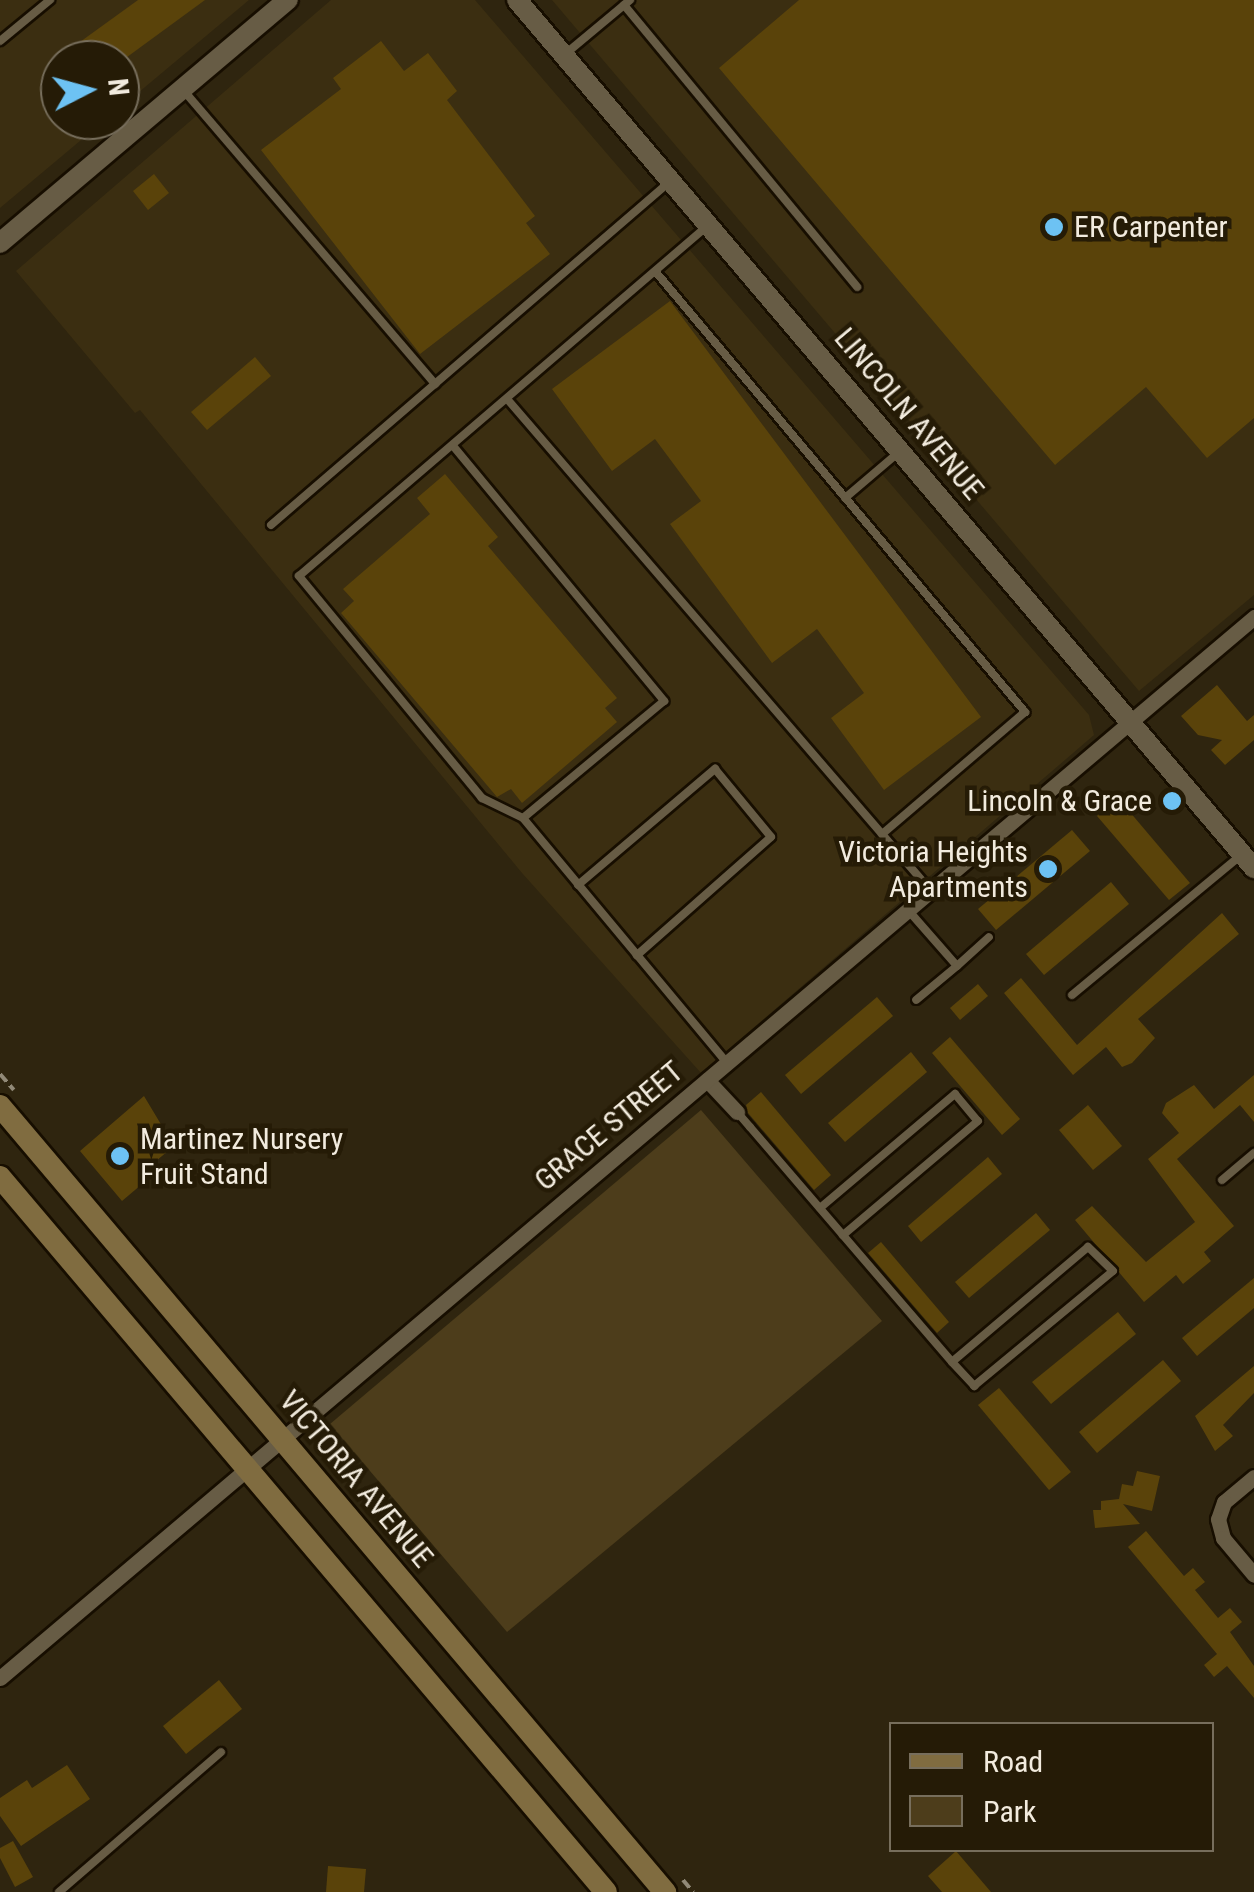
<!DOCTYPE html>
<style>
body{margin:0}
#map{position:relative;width:1254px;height:1892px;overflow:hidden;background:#2f250f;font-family:"Roboto Condensed",sans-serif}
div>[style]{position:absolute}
.built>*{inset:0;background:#3b2e11}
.green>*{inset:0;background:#4d3d1b}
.building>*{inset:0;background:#5a430a}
.path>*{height:4px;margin-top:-2px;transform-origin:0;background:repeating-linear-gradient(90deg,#918977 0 10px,transparent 0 15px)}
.roads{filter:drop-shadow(2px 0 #170e00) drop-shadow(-2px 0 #170e00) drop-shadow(0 2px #170e00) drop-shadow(0 -2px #170e00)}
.service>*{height:8px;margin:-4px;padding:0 4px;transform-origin:4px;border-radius:4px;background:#675c45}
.minor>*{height:15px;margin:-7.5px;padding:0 7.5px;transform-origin:7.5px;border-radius:7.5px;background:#675c45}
.tertiary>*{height:20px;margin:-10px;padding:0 10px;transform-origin:10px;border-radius:10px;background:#675c45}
.secondary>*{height:22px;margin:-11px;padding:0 11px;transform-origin:11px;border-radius:11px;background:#806c40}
.dots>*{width:28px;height:28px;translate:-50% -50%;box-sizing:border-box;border:5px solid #251b06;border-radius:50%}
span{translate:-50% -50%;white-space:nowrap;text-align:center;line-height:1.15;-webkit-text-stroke:9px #251b06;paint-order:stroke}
.poi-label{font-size:30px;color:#f2ebde}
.left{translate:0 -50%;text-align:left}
.right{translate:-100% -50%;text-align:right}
.street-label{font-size:30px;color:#f2ebde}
.legend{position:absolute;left:889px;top:1722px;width:325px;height:130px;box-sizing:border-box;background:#251b06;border:2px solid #776e5c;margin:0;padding:12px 18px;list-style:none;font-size:30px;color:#f2ebde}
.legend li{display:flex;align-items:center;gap:20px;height:50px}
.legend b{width:50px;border:2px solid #776e5c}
.north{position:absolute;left:40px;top:40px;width:100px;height:100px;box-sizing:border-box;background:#251b06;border:2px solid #776e5c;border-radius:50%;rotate:84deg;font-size:28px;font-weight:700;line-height:40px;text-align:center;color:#f2ebde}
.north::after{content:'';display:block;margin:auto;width:35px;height:45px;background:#6dc2f3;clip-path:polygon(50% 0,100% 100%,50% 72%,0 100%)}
</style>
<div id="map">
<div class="built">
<div style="clip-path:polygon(0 0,249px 0,120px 108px,120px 60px,60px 60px,60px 120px,105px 120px,0 208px)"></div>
<div style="clip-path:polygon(331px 0,475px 0,1089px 715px,1094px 735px,701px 1073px,522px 873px,140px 410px,135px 413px,16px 271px)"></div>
<div style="clip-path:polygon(552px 0,1254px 0,1254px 595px,1139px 691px)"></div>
</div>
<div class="green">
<div style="clip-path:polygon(701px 1110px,882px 1321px,507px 1632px,330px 1424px)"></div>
</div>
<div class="building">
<div style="clip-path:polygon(138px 0,205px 0,123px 60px,55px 60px)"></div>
<div style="clip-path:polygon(799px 0,1254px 0,1254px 418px,1207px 458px,1146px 387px,1055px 465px,719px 68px)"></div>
<div style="clip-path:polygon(381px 41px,404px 71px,428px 53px,457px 91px,447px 100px,535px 216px,526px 223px,550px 254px,420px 354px,261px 150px,341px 89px,333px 78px)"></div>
<div style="clip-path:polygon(154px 174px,169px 193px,148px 210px,133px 191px)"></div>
<div style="clip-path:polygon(670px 301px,981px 717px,884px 790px,831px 718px,864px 693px,817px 629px,772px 663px,670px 524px,701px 501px,655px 439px,612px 471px,552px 389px)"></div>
<div style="clip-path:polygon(255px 357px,271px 376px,207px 430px,191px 412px)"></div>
<div style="clip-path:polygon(445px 474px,498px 537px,488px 546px,617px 698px,605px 708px,617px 722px,522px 803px,511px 789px,497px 797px,341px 613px,354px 601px,343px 589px,430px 514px,417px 498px)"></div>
<div style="clip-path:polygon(1217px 685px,1247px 721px,1254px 715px,1254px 740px,1225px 765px,1211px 750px,1222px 740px,1198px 735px,1181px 716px)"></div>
<div style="clip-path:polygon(1118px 798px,1190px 883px,1169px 900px,1097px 816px)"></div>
<div style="clip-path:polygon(1072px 830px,1090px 851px,996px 930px,978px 909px)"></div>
<div style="clip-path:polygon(1111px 882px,1129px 904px,1044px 975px,1026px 954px)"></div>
<div style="clip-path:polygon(1222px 913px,1239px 934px,1138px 1019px,1155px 1038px,1132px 1063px,1122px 1067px,1106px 1047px,1073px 1075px,1004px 993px,1021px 978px,1077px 1045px)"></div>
<div style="clip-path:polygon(978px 984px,988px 996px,960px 1020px,950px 1008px)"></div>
<div style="clip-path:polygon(877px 997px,893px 1016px,801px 1094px,785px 1075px)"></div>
<div style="clip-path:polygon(950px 1037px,1020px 1119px,1002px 1135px,932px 1053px)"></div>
<div style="clip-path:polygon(911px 1052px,927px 1072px,845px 1142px,828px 1123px)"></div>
<div style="clip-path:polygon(1254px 1075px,1254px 1122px,1240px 1105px,1177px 1159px,1234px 1226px,1204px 1252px,1211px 1261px,1183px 1284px,1176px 1275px,1144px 1302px,1075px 1220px,1092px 1206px,1146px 1262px,1195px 1222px,1148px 1159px,1179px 1133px,1162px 1113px,1166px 1103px,1194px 1085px,1214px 1109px)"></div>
<div style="clip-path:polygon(761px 1092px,831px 1175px,814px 1190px,748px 1113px,746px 1105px)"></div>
<div style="clip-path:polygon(144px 1096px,174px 1146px,156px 1161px,161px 1168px,122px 1201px,80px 1151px)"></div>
<div style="clip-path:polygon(1088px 1105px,1122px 1146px,1093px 1170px,1059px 1130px)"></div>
<div style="clip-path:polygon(988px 1157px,1002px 1174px,921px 1242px,908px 1226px)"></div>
<div style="clip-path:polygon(1036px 1213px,1050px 1230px,969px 1298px,955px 1282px)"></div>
<div style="clip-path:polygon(881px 1242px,949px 1322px,937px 1333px,868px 1253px)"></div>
<div style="clip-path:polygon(1254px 1278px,1254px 1308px,1197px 1356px,1182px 1338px)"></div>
<div style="clip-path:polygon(1118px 1312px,1136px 1334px,1051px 1404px,1032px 1382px)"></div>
<div style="clip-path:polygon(1163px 1360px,1181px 1381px,1097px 1453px,1079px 1432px)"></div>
<div style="clip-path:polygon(1254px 1366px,1254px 1393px,1223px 1425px,1233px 1436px,1215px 1451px,1195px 1416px)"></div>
<div style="clip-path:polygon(999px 1388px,1071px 1472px,1049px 1490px,978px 1405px)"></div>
<div style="clip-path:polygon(1137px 1471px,1160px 1476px,1152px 1511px,1123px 1504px,1140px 1524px,1095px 1528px,1093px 1510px,1101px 1510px,1101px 1501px,1119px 1499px,1122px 1484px,1133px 1486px)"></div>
<div style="clip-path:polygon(1146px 1531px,1184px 1576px,1193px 1568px,1205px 1582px,1195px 1590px,1218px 1618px,1230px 1608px,1242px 1622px,1230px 1632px,1254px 1666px,1254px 1698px,1227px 1666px,1214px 1677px,1204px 1665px,1217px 1654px,1128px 1547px)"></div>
<div style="clip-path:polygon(219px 1680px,242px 1709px,186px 1754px,163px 1726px)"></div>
<div style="clip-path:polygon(67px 1765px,90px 1799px,21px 1846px,0 1816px,0 1798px,27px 1780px,32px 1788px)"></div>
<div style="clip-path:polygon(13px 1841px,33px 1877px,15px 1887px,0 1858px,0 1848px)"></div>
<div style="clip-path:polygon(956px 1851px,991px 1892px,942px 1892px,928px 1876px)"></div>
<div style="clip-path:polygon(328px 1866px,366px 1869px,364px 1892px,326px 1892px)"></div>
</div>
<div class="path">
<div style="left:0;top:1074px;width:21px;rotate:49deg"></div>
<div style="left:683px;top:1880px;width:16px;rotate:50deg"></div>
</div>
<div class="roads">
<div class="service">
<div style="left:624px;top:5px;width:366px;rotate:50.4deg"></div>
<div style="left:0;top:41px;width:65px;rotate:-39.4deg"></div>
<div style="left:564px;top:55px;width:86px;rotate:-39.8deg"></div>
<div style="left:184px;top:91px;width:386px;rotate:49.4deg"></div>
<div style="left:655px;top:271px;width:576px;rotate:50deg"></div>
<div style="left:1025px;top:712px;width:188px;rotate:139.5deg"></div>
<div style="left:508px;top:400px;width:648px;rotate:49.25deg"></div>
<div style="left:454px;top:447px;width:330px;rotate:50.4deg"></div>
<div style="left:664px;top:701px;width:183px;rotate:140.3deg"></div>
<div style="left:523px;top:818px;width:46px;rotate:-154deg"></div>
<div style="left:482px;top:798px;width:288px;rotate:-129.5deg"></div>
<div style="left:299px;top:576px;width:535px;rotate:-40.6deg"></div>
<div style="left:845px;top:498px;width:71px;rotate:-40.4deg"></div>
<div style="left:271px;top:525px;width:523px;rotate:-40.73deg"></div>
<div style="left:523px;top:818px;width:319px;rotate:50.2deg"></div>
<div style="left:578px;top:885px;width:180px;rotate:-40.3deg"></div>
<div style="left:715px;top:769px;width:88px;rotate:50.5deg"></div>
<div style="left:771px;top:837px;width:179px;rotate:138.6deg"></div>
<div style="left:908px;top:910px;width:74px;rotate:48.8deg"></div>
<div style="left:957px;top:966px;width:53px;rotate:140.3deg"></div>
<div style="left:957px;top:966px;width:43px;rotate:-42.2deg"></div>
<div style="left:1072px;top:995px;width:217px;rotate:-39.6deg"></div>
<div style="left:737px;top:1112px;width:20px;rotate:49deg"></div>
<div style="left:750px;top:1127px;width:310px;rotate:49.3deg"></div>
<div style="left:952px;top:1362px;width:33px;rotate:47deg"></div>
<div style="left:974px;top:1386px;width:180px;rotate:-39.6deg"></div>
<div style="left:1113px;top:1271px;width:35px;rotate:-136deg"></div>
<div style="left:1088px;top:1247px;width:178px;rotate:139.8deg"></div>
<div style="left:1222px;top:1180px;width:42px;rotate:-40.2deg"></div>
<div style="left:820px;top:1208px;width:177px;rotate:-40.2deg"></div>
<div style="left:955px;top:1094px;width:35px;rotate:50deg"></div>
<div style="left:978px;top:1121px;width:177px;rotate:139.8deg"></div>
<div style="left:59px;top:1892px;width:214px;rotate:-40.8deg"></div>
</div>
<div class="minor">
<div style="left:707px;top:1080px;width:44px;rotate:46.8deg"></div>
<div style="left:1254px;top:1477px;width:39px;rotate:140deg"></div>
<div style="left:1224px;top:1502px;width:18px;rotate:109deg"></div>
<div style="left:1218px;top:1519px;width:20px;rotate:75deg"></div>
<div style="left:1223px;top:1538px;width:48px;rotate:50deg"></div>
<div style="left:0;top:1678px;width:1643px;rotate:-40.23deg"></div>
</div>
<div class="tertiary">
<div style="left:517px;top:0;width:1139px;rotate:49.67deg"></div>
<div style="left:0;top:243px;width:377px;rotate:-40.2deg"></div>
</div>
<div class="secondary">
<div style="left:0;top:1106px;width:1030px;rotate:49.77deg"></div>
<div style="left:0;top:1177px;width:937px;rotate:49.72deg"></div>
</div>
</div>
<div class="dots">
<div style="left:1054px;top:227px;background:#6dc2f3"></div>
<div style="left:1172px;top:801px;background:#6dc2f3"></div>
<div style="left:1048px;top:869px;background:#6dc2f3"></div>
<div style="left:120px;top:1156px;background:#6dc2f3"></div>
</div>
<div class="poi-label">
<span class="left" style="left:1074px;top:227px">ER Carpenter</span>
<span class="right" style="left:1152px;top:801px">Lincoln &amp; Grace</span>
<span class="right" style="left:1028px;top:869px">Victoria Heights<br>Apartments</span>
<span class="left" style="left:140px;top:1156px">Martinez Nursery<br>Fruit Stand</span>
</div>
<div class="street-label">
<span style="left:909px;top:414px;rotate:50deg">LINCOLN AVENUE</span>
<span style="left:609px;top:1126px;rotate:-40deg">GRACE STREET</span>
<span style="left:356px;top:1479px;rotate:50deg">VICTORIA AVENUE</span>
</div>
<ul class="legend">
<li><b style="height:12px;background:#806c40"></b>Road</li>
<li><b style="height:28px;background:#4d3d1b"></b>Park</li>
</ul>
<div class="north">N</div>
</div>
